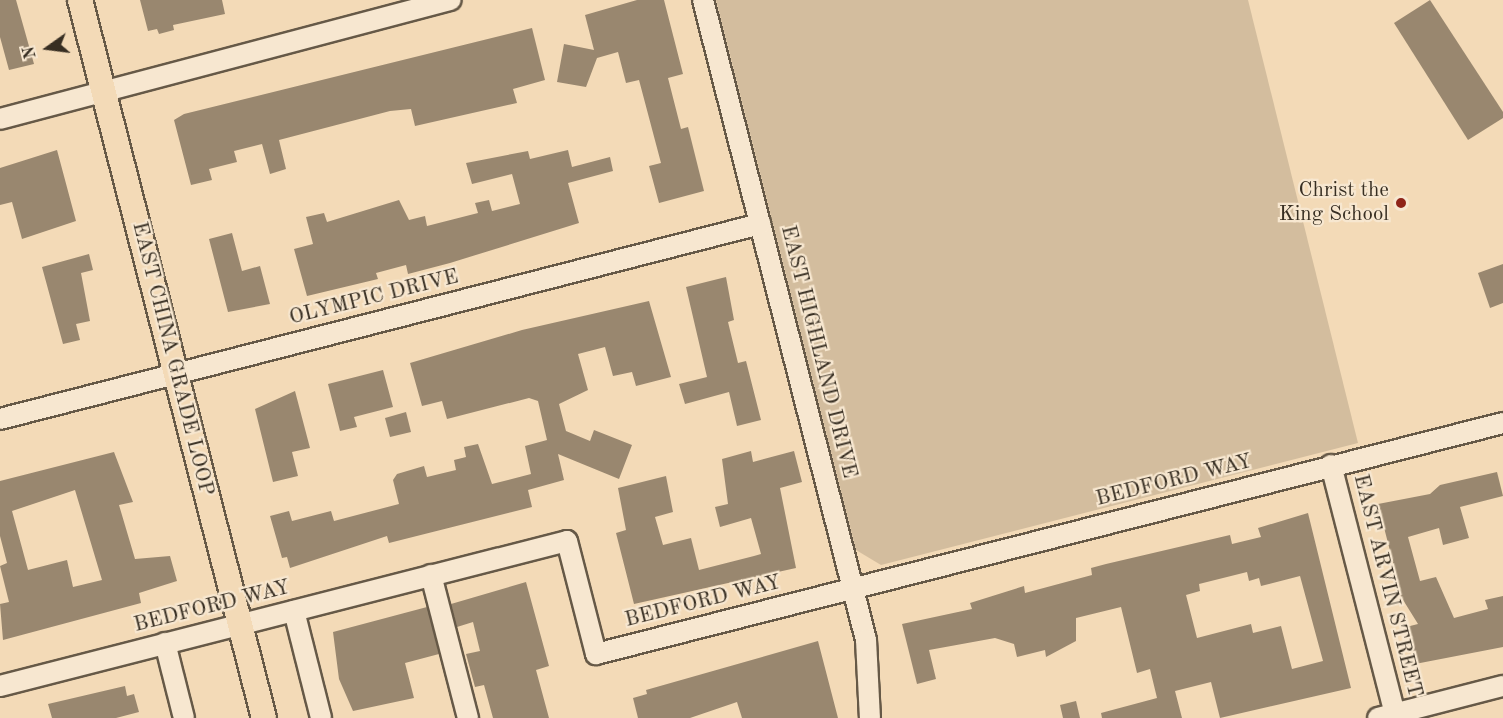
<!DOCTYPE html>
<style>
body{margin:0}
#map{position:relative;width:1503px;height:718px;overflow:hidden;background:#f3dab7;font-family:"Old Standard TT",serif}
div>[style]{position:absolute}
.green>*{inset:0;background:#d3bd9e}
.building>*{inset:0;background:#99876f}
.roads{filter:drop-shadow(2px 0 #665947) drop-shadow(-2px 0 #665947) drop-shadow(0 2px #665947) drop-shadow(0 -2px #665947)}
.minor>*{height:20px;margin:-10px;padding:0 10px;transform-origin:10px;border-radius:10px;background:#f7e7d0}
.major>*{height:24px;margin:-12px;padding:0 12px;transform-origin:12px;border-radius:12px;background:#f3dab7}
.dots>*{width:16px;height:16px;translate:-50% -50%;box-sizing:border-box;border:3px solid #f7e7d0;border-radius:50%}
span{translate:-50% -50%;white-space:nowrap;text-align:center;line-height:1.15;-webkit-text-stroke:4.5px #f7e7d0;paint-order:stroke}
.poi-label{font-size:21px;color:#372e22}
.right{translate:-100% -50%;text-align:right}
.street-label{font-size:21px;color:#372e22}
.north{position:absolute;left:18px;top:18px;width:60px;height:60px;-webkit-text-stroke:4px #f7e7d0;paint-order:stroke;rotate:256deg;font-size:16px;font-weight:700;line-height:24px;text-align:center;color:#372e22}
.north::after{content:'';display:block;margin:auto;width:21px;height:27px;background:#372e22;clip-path:polygon(50% 0,100% 100%,50% 72%,0 100%)}
</style>
<div id="map">
<div class="green">
<div style="clip-path:polygon(716px 0,1248px 0,1358px 443px,881px 565px,856px 550px)"></div>
</div>
<div class="building">
<div style="clip-path:polygon(0 0,16px 0,34px 64px,9px 70px,0 37px)"></div>
<div style="clip-path:polygon(140px 0,222px 0,225px 14px,173px 25px,174px 30px,159px 34px,157px 29px,148px 31px)"></div>
<div style="clip-path:polygon(637px 0,664px 0,683px 74px,668px 78px,681px 129px,688px 127px,704px 191px,659px 203px,649px 166px,661px 163px,639px 80px,626px 83px,618px 52px,597px 58px,586px 87px,557px 82px,564px 44px,594px 50px,585px 15px)"></div>
<div style="clip-path:polygon(1430px 0,1503px 112px,1503px 118px,1468px 140px,1394px 23px)"></div>
<div style="clip-path:polygon(532px 28px,545px 80px,513px 89px,517px 103px,415px 126px,411px 109px,390px 111px,279px 140px,286px 169px,270px 174px,262px 144px,234px 151px,237px 162px,209px 169px,212px 180px,191px 185px,174px 120px,184px 114px)"></div>
<div style="clip-path:polygon(57px 150px,76px 221px,22px 239px,12px 202px,0 205px,0 168px)"></div>
<div style="clip-path:polygon(568px 150px,572px 167px,610px 157px,613px 171px,568px 183px,579px 223px,450px 263px,408px 274px,406px 265px,376px 273px,378px 279px,307px 296px,294px 249px,313px 244px,306px 217px,324px 213px,327px 222px,399px 200px,409px 220px,425px 216px,427px 226px,478px 213px,475px 203px,489px 200px,492px 211px,520px 204px,512px 174px,472px 184px,466px 163px,528px 151px,530px 159px)"></div>
<div style="clip-path:polygon(232px 233px,242px 271px,260px 266px,270px 304px,228px 312px,209px 239px)"></div>
<div style="clip-path:polygon(89px 254px,93px 270px,81px 273px,90px 321px,76px 324px,80px 340px,63px 344px,42px 267px)"></div>
<div style="clip-path:polygon(1503px 264px,1503px 303px,1490px 308px,1478px 273px)"></div>
<div style="clip-path:polygon(726px 277px,734px 320px,728px 322px,738px 363px,746px 361px,761px 420px,737px 426px,729px 392px,685px 404px,679px 384px,707px 377px,686px 287px)"></div>
<div style="clip-path:polygon(649px 301px,671px 377px,636px 386px,632px 372px,613px 376px,605px 347px,578px 354px,588px 390px,559px 404px,566px 431px,590px 441px,594px 430px,632px 445px,619px 479px,558px 454px,564px 480px,528px 490px,532px 507px,389px 543px,387px 536px,290px 568px,287px 557px,282px 558px,270px 516px,289px 511px,292px 521px,331px 511px,334px 521px,399px 504px,393px 480px,397px 474px,424px 466px,427px 477px,456px 470px,454px 460px,466px 457px,464px 447px,478px 444px,492px 484px,531px 474px,525px 446px,547px 440px,538px 401px,529px 398px,447px 419px,442px 401px,422px 406px,410px 363px,522px 330px)"></div>
<div style="clip-path:polygon(383px 370px,393px 407px,354px 417px,357px 427px,340px 431px,328px 384px)"></div>
<div style="clip-path:polygon(295px 391px,310px 448px,292px 452px,298px 476px,273px 482px,255px 409px)"></div>
<div style="clip-path:polygon(406px 412px,411px 432px,390px 437px,385px 418px)"></div>
<div style="clip-path:polygon(751px 451px,753px 462px,794px 451px,802px 482px,780px 488px,796px 568px,634px 604px,616px 533px,626px 530px,618px 488px,666px 476px,673px 512px,655px 517px,663px 545px,691px 538px,699px 570px,754px 556px,761px 554px,751px 518px,720px 527px,715px 507px,728px 504px,722px 459px)"></div>
<div style="clip-path:polygon(evenodd,114px 452px,133px 502px,119px 505px,135px 559px,170px 556px,177px 581px,139px 593px,141px 603px,3px 640px,0 604px,9px 602px,0 566px,7px 563px,0 536px,0 481px,114px 452px,75px 490px,102px 580px,73px 587px,67px 560px,28px 570px,12px 511px,75px 490px)"></div>
<div style="clip-path:polygon(1497px 472px,1503px 496px,1460px 507px,1469px 538px,1443px 545px,1439px 528px,1408px 537px,1420px 581px,1436px 577px,1454px 618px,1488px 609px,1485px 600px,1503px 596px,1503px 647px,1415px 664px,1406px 627px,1418px 624px,1395px 587px,1399px 586px,1378px 504px,1430px 494px,1440px 485px)"></div>
<div style="clip-path:polygon(evenodd,1308px 513px,1351px 688px,1220px 718px,1211px 682px,1175px 691px,1182px 718px,1102px 718px,1101px 713px,1157px 698px,1150px 669px,1137px 673px,1121px 607px,1076px 618px,1076px 641px,1046px 657px,1045px 650px,1017px 657px,1014px 644px,995px 638px,929px 650px,936px 679px,917px 684px,902px 624px,972px 609px,970px 603px,1024px 586px,1025px 593px,1092px 575px,1091px 568px,1106px 564px,1230px 535px,1232px 544px,1261px 537px,1258px 528px,1308px 513px,1247px 572px,1249px 581px,1259px 578px,1261px 586px,1300px 576px,1323px 661px,1292px 669px,1281px 626px,1253px 633px,1251px 624px,1197px 638px,1186px 595px,1200px 591px,1199px 584px,1247px 572px)"></div>
<div style="clip-path:polygon(526px 582px,549px 666px,536px 670px,549px 718px,493px 718px,484px 685px,475px 687px,466px 654px,480px 651px,473px 622px,457px 627px,451px 604px)"></div>
<div style="clip-path:polygon(427px 607px,439px 654px,405px 663px,414px 698px,353px 711px,339px 679px,333px 632px)"></div>
<div style="clip-path:polygon(818px 641px,838px 718px,742px 718px,737px 702px,690px 718px,638px 718px,633px 698px,647px 694px,646px 690px)"></div>
<div style="clip-path:polygon(125px 686px,127px 696px,134px 694px,139px 712px,116px 718px,52px 718px,48px 704px)"></div>
<div style="clip-path:polygon(1076px 701px,1080px 718px,1063px 718px,1060px 705px)"></div>
</div>
<div class="roads">
<div class="minor">
<div style="left:703px;top:0;width:660px;rotate:75.71deg"></div>
<div style="left:866px;top:640px;width:78px;rotate:87.1deg"></div>
<div style="left:0;top:119px;width:466px;rotate:-14.8deg"></div>
<div style="left:0;top:419px;width:785px;rotate:-14.39deg"></div>
<div style="left:1331px;top:465px;width:261px;rotate:75.6deg"></div>
<div style="left:431px;top:575px;width:148px;rotate:75.5deg"></div>
<div style="left:294px;top:611px;width:110px;rotate:75.8deg"></div>
<div style="left:165px;top:643px;width:77px;rotate:75.8deg"></div>
<div style="left:0;top:686px;width:585px;rotate:-14.34deg"></div>
<div style="left:567px;top:541px;width:117px;rotate:75.6deg"></div>
<div style="left:596px;top:654px;width:936px;rotate:-14.29deg"></div>
<div style="left:1378px;top:718px;width:129px;rotate:-14.4deg"></div>
</div>
<div class="major">
<div style="left:80px;top:0;width:741px;rotate:75.63deg"></div>
</div>
</div>
<div class="dots">
<div style="left:1401px;top:203px;background:#8f2418"></div>
</div>
<div class="poi-label">
<span class="right" style="left:1389px;top:203px">Christ the<br>King School</span>
</div>
<div class="street-label">
<span style="left:374px;top:298px;rotate:-14deg">OLYMPIC DRIVE</span>
<span style="left:818px;top:352px;rotate:76deg">EAST HIGHLAND DRIVE</span>
<span style="left:172px;top:359px;rotate:76deg">EAST CHINA GRADE LOOP</span>
<span style="left:1174px;top:481px;rotate:-14deg">BEDFORD WAY</span>
<span style="left:1387px;top:586px;rotate:76deg">EAST ARVIN STREET</span>
<span style="left:703px;top:602px;rotate:-14deg">BEDFORD WAY</span>
<span style="left:212px;top:607px;rotate:-14deg">BEDFORD WAY</span>
</div>
<div class="north">N</div>
</div>
